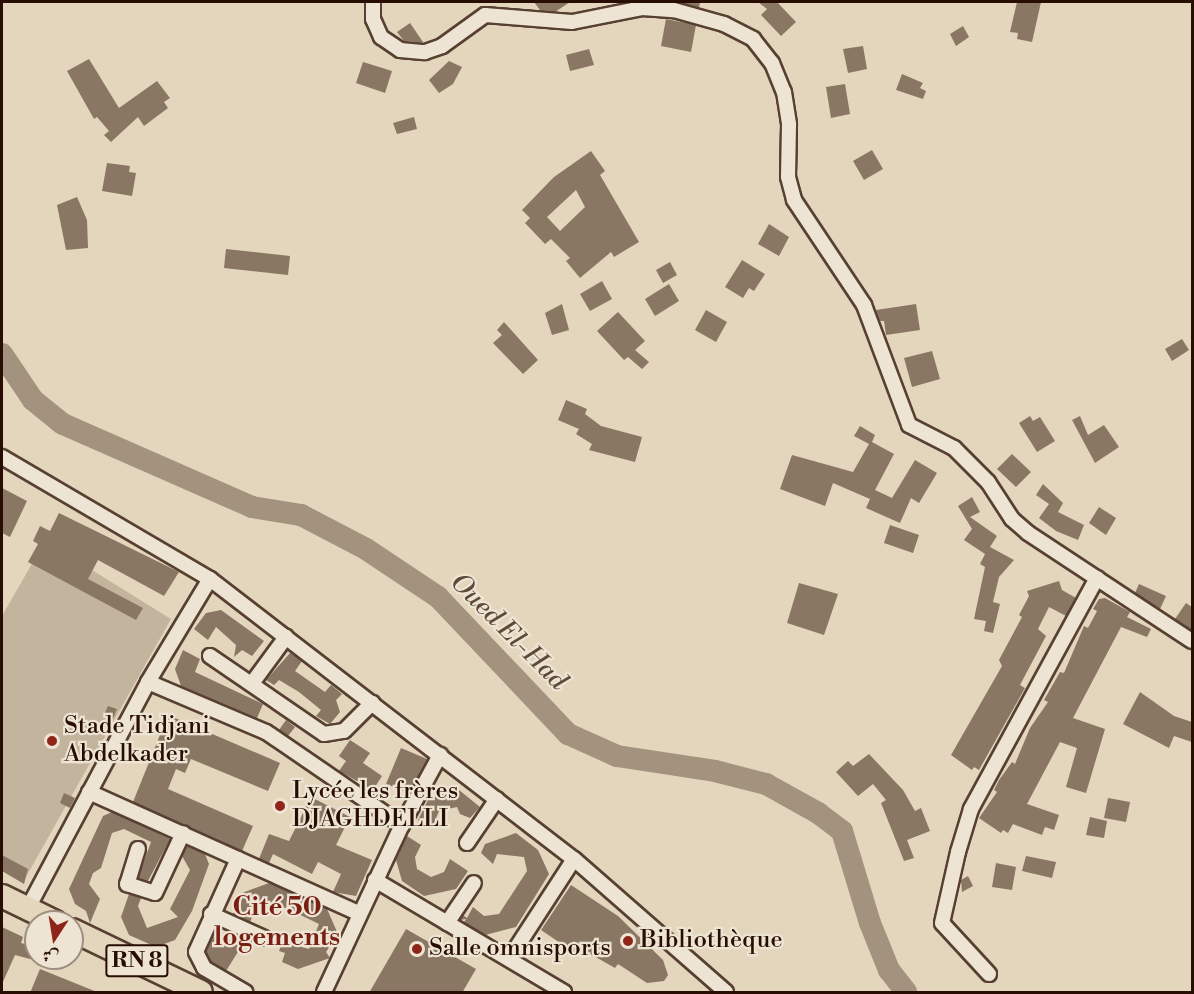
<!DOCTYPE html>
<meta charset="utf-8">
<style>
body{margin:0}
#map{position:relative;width:1194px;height:994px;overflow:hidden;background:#e3d6bd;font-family:"Libre Bodoni",Amiri,serif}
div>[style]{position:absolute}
.green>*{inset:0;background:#c3b49d}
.river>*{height:22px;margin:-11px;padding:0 11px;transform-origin:11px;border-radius:11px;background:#a3927d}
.building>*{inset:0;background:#897663}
.roads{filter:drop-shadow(2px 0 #574031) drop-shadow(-2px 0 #574031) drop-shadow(0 2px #574031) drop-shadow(0 -2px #574031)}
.street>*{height:14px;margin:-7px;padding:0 7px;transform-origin:7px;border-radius:7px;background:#ede4d4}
.primary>*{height:22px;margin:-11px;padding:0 11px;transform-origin:11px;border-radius:11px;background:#e3d6bd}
.dots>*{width:16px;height:16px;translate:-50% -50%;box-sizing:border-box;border:3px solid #ede4d4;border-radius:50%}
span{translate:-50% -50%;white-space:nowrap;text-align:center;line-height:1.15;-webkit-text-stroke:4.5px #ede4d4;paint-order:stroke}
.shield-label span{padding:2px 4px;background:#ede4d4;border:2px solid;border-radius:4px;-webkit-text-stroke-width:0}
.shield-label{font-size:22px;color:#280e02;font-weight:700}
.poi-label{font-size:24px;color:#280e02}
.left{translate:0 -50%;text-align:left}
.water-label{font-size:26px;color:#5f4939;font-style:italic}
.neighbourhood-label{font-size:26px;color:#7a1f14;font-weight:700}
.frame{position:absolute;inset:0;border:3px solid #280e02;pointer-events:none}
.north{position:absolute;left:24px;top:910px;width:60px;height:60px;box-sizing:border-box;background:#ede4d4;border:2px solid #9e8e80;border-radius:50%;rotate:192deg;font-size:16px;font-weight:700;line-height:24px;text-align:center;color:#280e02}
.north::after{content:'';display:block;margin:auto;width:21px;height:27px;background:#8f2418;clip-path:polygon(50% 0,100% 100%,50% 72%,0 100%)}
</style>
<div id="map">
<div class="green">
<div style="clip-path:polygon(45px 541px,171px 619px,26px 877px,2px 863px,2px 616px)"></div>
</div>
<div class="river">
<div style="left:2px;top:354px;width:55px;rotate:56deg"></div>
<div style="left:33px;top:400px;width:38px;rotate:39deg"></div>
<div style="left:63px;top:424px;width:206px;rotate:23.7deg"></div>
<div style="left:252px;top:507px;width:50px;rotate:9.3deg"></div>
<div style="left:301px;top:515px;width:73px;rotate:27.6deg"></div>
<div style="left:366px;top:549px;width:87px;rotate:33.7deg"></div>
<div style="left:438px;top:597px;width:189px;rotate:46.5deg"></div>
<div style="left:568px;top:734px;width:54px;rotate:24.2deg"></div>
<div style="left:617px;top:756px;width:99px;rotate:8.7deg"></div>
<div style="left:715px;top:771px;width:53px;rotate:14.3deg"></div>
<div style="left:766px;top:784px;width:60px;rotate:29.1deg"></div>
<div style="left:818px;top:813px;width:30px;rotate:37deg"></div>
<div style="left:842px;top:831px;width:96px;rotate:73.1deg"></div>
<div style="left:870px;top:923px;width:51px;rotate:68deg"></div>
<div style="left:889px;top:970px;width:28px;rotate:52deg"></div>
</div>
<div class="building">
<div style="clip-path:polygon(534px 2px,570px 2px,555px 12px,540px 10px)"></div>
<div style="clip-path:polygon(678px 2px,700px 2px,699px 8px)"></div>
<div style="clip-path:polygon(758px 2px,777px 2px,796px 22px,781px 36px,761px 15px,767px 9px)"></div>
<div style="clip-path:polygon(1017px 2px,1041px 2px,1032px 42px,1017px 39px,1018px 33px,1010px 32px)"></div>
<div style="clip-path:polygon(666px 19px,696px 25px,691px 52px,661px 46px)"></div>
<div style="clip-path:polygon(410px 23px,423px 42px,422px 43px,404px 41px,397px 32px)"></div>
<div style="clip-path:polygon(963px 26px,969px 37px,956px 46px,950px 34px)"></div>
<div style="clip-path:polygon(863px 46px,867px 69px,848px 73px,843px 49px)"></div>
<div style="clip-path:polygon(589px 49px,594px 65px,570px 71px,566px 55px)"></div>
<div style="clip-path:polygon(89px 59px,119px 108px,157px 81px,170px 98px,164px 102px,168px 108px,144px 126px,138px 117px,111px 142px,104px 135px,109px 131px,97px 117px,94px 119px,67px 71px)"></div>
<div style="clip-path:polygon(449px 61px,462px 67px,453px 84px,439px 93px,429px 80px)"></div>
<div style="clip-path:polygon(363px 62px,392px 71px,385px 93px,356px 83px)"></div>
<div style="clip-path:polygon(902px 74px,923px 83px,920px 88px,926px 91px,923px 99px,896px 90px)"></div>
<div style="clip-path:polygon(845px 84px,850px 114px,831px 118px,826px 87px)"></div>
<div style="clip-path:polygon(414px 117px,417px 129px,397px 134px,393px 123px)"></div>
<div style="clip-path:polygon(872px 150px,883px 169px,864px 180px,853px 161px)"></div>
<div style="clip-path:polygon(evenodd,591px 151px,605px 171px,600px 175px,639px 242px,614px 257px,611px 252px,580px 278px,566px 261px,570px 258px,551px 239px,545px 244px,525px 223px,530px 218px,522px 210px,554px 177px,591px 151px,576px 190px,585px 207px,560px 231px,547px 217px,576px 190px)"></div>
<div style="clip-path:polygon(107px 163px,130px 166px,129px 172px,136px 173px,132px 196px,102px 191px)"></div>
<div style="clip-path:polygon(77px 197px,87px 220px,88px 248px,66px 250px,57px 205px)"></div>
<div style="clip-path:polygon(769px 224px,789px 237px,779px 256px,758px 244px)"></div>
<div style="clip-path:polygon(226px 249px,290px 256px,288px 275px,224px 268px)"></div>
<div style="clip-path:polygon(742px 260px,765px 274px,754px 291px,749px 288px,743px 298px,725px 287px)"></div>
<div style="clip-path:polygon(670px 262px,677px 275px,663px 283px,656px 270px)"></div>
<div style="clip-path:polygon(602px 281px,612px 299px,590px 311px,580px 294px)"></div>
<div style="clip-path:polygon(669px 284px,679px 301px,655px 316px,645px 299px)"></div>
<div style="clip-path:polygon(562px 304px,569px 330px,552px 335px,545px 313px)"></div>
<div style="clip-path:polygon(916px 304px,920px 330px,886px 335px,884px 321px,880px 321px,876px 310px)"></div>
<div style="clip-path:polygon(706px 310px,727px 322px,716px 342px,695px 330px)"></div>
<div style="clip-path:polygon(618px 312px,645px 341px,635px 350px,649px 362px,642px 369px,628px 357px,624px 360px,597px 331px)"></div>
<div style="clip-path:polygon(504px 322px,538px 360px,523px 374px,493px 343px,502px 335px,497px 330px)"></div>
<div style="clip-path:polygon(1182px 339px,1189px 350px,1172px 361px,1165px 349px)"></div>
<div style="clip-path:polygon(932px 351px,940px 379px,912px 387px,904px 358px)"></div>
<div style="clip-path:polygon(566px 400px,587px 409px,585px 414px,601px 426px,642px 437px,635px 462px,589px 450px,592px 444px,576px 434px,579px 429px,558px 420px)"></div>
<div style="clip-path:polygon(1030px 416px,1033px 421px,1040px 417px,1055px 441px,1037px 452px,1019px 423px)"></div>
<div style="clip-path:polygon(1080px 416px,1088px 435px,1104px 425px,1119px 447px,1095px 463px,1072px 420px)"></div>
<div style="clip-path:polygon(860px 426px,875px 435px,872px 442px,894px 454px,875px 490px,892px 498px,915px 460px,937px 473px,919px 503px,911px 498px,900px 523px,866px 508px,870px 499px,833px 483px,825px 506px,780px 489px,792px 455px,853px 472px,869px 444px,854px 436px)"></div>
<div style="clip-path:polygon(1012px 454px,1031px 472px,1016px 487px,997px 469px)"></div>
<div style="clip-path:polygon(1043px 484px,1063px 503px,1058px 512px,1084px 525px,1078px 540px,1056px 531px,1039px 518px,1049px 504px,1036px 495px)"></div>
<div style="clip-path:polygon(2px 488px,27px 501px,10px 537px,2px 533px)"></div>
<div style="clip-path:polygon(972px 497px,980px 512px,970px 517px,997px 536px,990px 547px,1014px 560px,999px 577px,993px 602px,1000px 604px,993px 633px,984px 631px,986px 621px,974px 619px,985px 567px,980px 564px,985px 554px,964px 540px,972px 529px,958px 506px)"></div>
<div style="clip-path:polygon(1099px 507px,1116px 518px,1106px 535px,1089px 523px)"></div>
<div style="clip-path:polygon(59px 513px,179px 572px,164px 596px,98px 560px,88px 579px,143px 608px,136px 620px,28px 562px,38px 544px,33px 541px,40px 526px,50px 531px)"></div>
<div style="clip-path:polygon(890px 525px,919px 535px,913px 553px,884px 543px)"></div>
<div style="clip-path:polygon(1059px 581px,1062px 590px,1076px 598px,1066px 616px,1049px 607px,1038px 629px,1046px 636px,1020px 685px,1025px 688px,979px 770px,974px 767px,972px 770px,951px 755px,1002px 666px,999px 660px,1022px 617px,1019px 615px,1029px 596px,1027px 591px)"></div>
<div style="clip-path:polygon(799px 583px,838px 594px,824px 635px,787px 623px)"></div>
<div style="clip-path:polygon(1139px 584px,1166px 596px,1160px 609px,1135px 593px)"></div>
<div style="clip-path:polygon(1105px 598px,1130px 612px,1127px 617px,1151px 629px,1147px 637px,1121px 627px,1073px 718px,1105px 729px,1086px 793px,1066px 787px,1077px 748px,1060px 742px,1027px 804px,1059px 815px,1054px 830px,1045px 827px,1042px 835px,1013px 824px,1008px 833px,1003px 830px,1001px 833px,979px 818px,997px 792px,994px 790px,999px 780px,1012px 762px,1015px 764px,1030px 728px,1048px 702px,1044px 700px,1060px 672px,1064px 673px,1084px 626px,1088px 628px,1097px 611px,1093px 609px,1099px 599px)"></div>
<div style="clip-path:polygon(1186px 603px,1192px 607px,1192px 631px,1175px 619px)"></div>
<div style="clip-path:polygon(221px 610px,264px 641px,252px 656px,242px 650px,234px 657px,236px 645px,216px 627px,208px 640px,194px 629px,206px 613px)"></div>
<div style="clip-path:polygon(183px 650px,200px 659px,195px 672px,263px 704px,257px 718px,181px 686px,175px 669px)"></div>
<div style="clip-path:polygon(290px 653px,302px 661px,295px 671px,325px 692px,331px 685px,342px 694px,336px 700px,340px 712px,330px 724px,316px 716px,321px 710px,299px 692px,279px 680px,274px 685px,266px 680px)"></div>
<div style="clip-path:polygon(1140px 692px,1174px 716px,1192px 722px,1192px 742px,1174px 736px,1169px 748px,1123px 724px)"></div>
<div style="clip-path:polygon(108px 706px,117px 709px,113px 719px,104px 715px)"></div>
<div style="clip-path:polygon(168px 715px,280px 763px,268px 791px,191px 759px,185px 773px,176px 769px,168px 789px,253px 826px,242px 851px,133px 802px)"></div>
<div style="clip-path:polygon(286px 720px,295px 727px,288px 736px,279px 730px)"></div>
<div style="clip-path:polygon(350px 740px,370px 753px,363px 763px,382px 776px,373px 790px,339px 771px,346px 761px,339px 756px)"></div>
<div style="clip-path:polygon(401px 748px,427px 759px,409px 793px,386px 784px)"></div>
<div style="clip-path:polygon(869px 754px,903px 790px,915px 811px,921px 808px,930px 831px,907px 840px,914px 858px,904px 861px,881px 803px,886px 800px,873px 784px,858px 796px,836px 772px,848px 761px,853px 766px)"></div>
<div style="clip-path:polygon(459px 790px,480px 807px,470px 818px,460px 814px,457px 807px,439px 811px,432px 828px,418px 820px,429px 798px)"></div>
<div style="clip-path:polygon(64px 793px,75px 798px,70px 808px,60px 803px)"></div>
<div style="clip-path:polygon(311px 797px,350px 817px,336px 845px,372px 860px,356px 896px,333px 892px,341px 874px,318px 862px,312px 874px,273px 854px,269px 863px,259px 859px,269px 834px,289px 841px)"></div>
<div style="clip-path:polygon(1108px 798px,1130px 802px,1126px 822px,1104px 818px)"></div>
<div style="clip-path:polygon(112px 812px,170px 839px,148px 881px,138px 878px,151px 842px,124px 829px,112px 833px,101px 868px,93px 873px,89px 884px,100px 899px,90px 923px,86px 911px,75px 904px,69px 889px,103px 816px)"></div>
<div style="clip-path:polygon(1090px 817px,1107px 821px,1104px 838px,1086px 835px)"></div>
<div style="clip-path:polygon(516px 833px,538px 850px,549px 874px,516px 927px,485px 935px,464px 922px,466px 919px,460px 920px,463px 915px,467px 918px,473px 907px,484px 916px,499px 914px,527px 871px,524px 857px,497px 854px,493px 864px,481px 853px,485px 844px)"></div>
<div style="clip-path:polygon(407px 836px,421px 845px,415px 857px,417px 869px,431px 877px,444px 872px,450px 859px,468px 871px,456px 889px,424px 896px,402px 881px,396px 860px)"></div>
<div style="clip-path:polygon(187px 846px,205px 854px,209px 864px,192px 911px,175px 940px,156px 947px,129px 935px,121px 917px,129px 894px,141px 898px,138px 906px,147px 928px,178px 917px,170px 909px,190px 870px,182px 856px)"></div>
<div style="clip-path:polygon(2px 855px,28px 869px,24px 884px,2px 871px)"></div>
<div style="clip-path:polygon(1026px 856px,1056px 862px,1052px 878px,1022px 871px)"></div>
<div style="clip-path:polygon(996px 863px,1016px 867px,1012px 890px,992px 887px)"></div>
<div style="clip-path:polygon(968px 876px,973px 886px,962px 892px,961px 880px)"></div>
<div style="clip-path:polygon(269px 883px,327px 909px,338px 934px,326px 952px,330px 958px,298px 969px,282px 962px,285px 953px,279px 951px,283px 941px,309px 949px,319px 924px,286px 908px,265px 902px,258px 904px,250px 922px,233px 914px,242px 893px)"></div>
<div style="clip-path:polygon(571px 885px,618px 916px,663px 960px,668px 975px,664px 981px,647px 983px,618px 964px,615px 968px,585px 951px,581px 957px,541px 930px)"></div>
<div style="clip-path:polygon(2px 927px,23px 937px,21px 943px,36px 947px,34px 960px,15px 955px,2px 984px)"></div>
<div style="clip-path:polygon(406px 929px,476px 969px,462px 993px,369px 993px)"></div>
<div style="clip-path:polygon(216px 931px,241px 947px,226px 971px,211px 962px,206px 952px)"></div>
<div style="clip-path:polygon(40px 969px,97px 992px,97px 993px,30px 993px)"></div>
</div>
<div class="roads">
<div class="street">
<div style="left:373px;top:2px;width:17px;rotate:90deg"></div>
<div style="left:373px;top:19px;width:20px;rotate:66deg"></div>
<div style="left:381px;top:37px;width:23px;rotate:34deg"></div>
<div style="left:400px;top:50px;width:25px;rotate:5deg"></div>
<div style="left:425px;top:52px;width:18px;rotate:-19deg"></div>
<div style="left:442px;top:46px;width:53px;rotate:-35.8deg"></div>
<div style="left:485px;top:15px;width:87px;rotate:4.6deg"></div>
<div style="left:572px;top:22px;width:71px;rotate:-11.3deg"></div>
<div style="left:642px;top:8px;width:32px;rotate:4deg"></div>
<div style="left:674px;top:10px;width:52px;rotate:15.6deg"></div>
<div style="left:724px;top:24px;width:33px;rotate:27deg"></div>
<div style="left:753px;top:39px;width:31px;rotate:52deg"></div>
<div style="left:772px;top:63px;width:31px;rotate:68deg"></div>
<div style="left:784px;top:92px;width:33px;rotate:81deg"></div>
<div style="left:789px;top:125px;width:52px;rotate:91.1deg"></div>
<div style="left:788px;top:177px;width:24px;rotate:75deg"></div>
<div style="left:794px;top:200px;width:126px;rotate:56.3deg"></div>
<div style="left:864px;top:305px;width:128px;rotate:69.4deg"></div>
<div style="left:909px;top:425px;width:51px;rotate:27.1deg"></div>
<div style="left:954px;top:448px;width:48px;rotate:45deg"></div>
<div style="left:988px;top:482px;width:44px;rotate:57deg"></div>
<div style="left:1012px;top:519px;width:21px;rotate:41deg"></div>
<div style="left:1028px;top:533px;width:196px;rotate:33.4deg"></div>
<div style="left:2px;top:457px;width:241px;rotate:30.4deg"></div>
<div style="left:210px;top:579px;width:459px;rotate:37.6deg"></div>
<div style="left:574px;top:859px;width:202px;rotate:41.2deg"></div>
<div style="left:210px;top:656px;width:138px;rotate:34.4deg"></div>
<div style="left:324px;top:734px;width:20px;rotate:-9deg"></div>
<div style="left:344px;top:731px;width:40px;rotate:-45deg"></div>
<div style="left:148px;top:682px;width:120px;rotate:-59deg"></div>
<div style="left:253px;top:682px;width:56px;rotate:-53.7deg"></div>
<div style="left:89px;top:792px;width:297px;rotate:24.2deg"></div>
<div style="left:467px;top:843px;width:53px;rotate:-55.7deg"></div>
<div style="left:138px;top:849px;width:37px;rotate:107deg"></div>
<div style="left:127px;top:884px;width:29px;rotate:18deg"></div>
<div style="left:155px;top:893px;width:66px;rotate:-65deg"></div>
<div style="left:238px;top:859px;width:102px;rotate:114.3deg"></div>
<div style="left:196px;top:952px;width:18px;rotate:63deg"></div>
<div style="left:204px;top:968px;width:48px;rotate:30.3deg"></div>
<div style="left:375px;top:880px;width:220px;rotate:30.7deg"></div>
<div style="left:28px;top:908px;width:256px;rotate:-62deg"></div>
<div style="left:148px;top:682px;width:128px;rotate:23deg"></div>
<div style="left:266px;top:732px;width:165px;rotate:34.4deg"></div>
<div style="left:211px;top:914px;width:58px;rotate:24.4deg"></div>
<div style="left:447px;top:923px;width:48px;rotate:-56deg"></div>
<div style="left:509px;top:959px;width:119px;rotate:-57deg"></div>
<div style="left:989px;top:974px;width:69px;rotate:-132.7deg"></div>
<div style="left:942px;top:923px;width:73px;rotate:-77.3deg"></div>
<div style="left:958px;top:852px;width:45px;rotate:-73.2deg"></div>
<div style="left:971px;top:809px;width:263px;rotate:-61.4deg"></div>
<div style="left:324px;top:992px;width:184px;rotate:-65deg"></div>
<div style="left:402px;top:825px;width:80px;rotate:-61.5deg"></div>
</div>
<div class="primary">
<div style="left:2px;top:896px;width:59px;rotate:26.1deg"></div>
<div style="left:72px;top:930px;width:143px;rotate:25.7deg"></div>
</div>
</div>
<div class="dots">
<div style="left:52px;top:741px;background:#8f2418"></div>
<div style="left:280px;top:806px;background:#8f2418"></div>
<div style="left:628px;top:941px;background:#8f2418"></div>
<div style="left:417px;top:949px;background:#8f2418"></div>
</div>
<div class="shield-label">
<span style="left:137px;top:961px">RN 8</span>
</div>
<div class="poi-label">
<span class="left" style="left:64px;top:741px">Stade Tidjani<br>Abdelkader</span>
<span class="left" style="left:292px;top:806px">Lycée les frères<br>DJAGHDELLI</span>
<span class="left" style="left:640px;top:941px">Bibliothèque</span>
<span class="left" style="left:429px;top:949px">Salle omnisports</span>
</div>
<div class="water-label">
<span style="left:508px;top:632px;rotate:45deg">Oued El-Had</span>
</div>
<div class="neighbourhood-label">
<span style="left:277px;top:923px">Cité 50<br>logements</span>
</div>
<div class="frame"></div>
<div class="north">ش</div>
</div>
